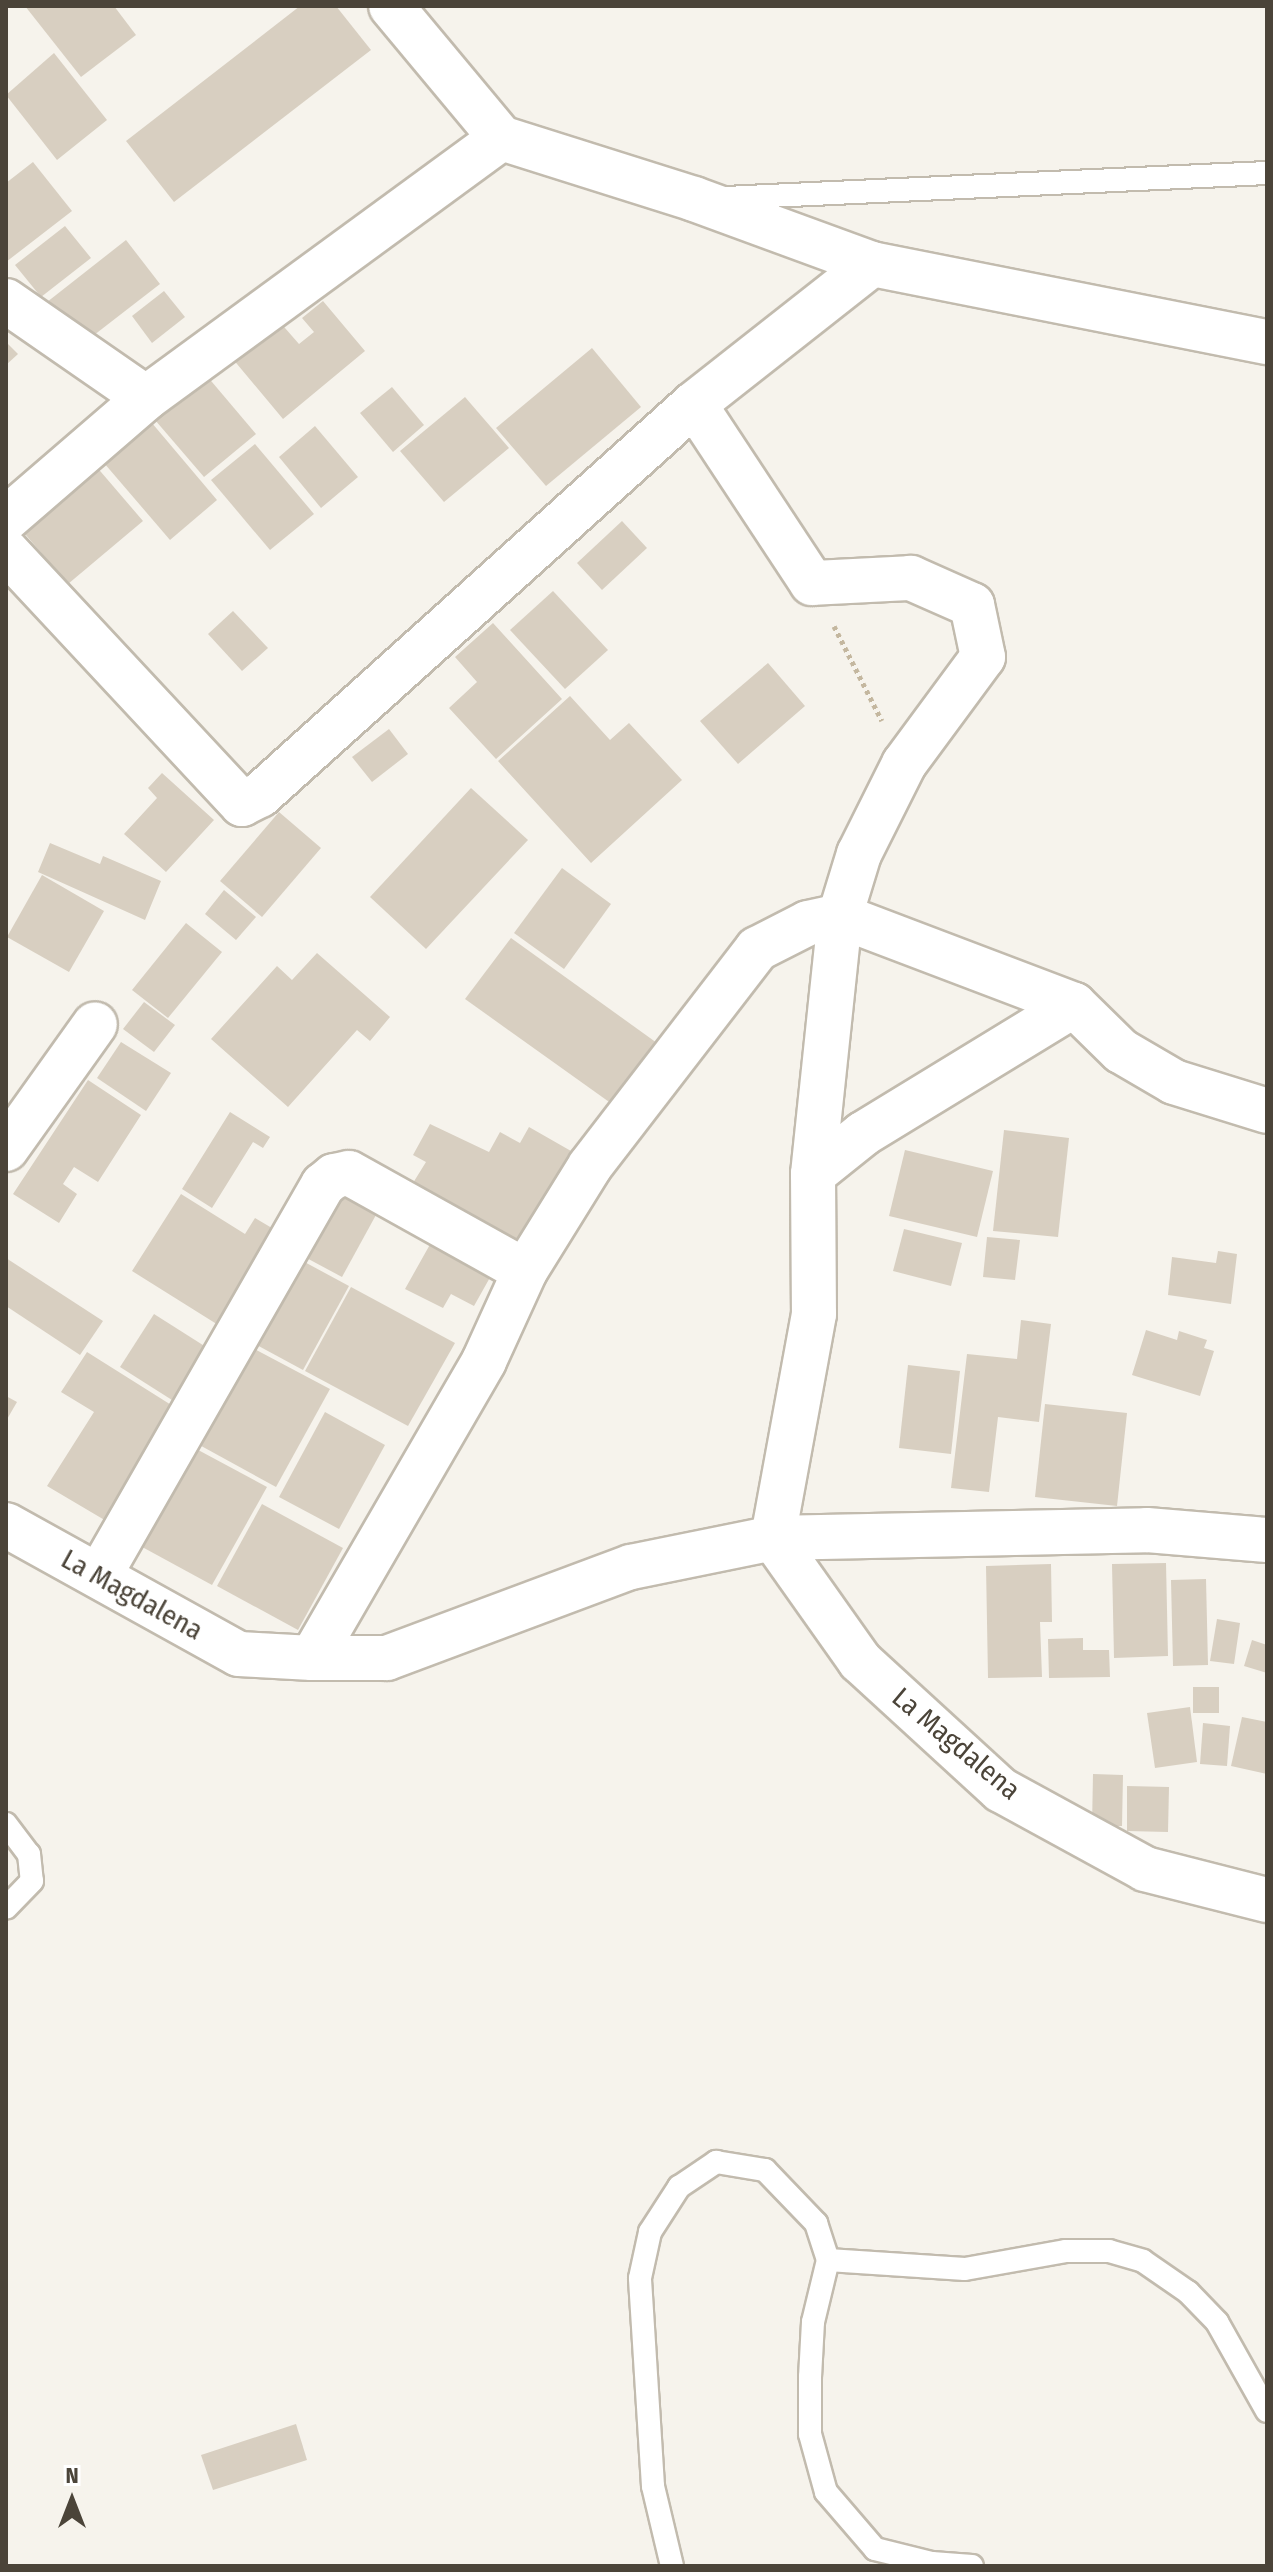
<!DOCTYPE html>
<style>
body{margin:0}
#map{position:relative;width:1273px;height:2572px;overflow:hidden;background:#f6f3ec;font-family:"Fira Sans Condensed",sans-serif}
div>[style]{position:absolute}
.building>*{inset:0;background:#d8cfc1}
.path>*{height:5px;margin-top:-2.5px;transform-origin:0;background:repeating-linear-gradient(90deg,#c4b79f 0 4px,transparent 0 8px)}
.roads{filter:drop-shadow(2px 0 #c2bbae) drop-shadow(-2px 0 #c2bbae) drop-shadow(0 2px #c2bbae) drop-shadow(0 -2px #c2bbae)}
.lane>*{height:22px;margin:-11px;padding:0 11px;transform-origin:11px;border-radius:11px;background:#fff}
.street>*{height:44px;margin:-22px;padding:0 22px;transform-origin:22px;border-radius:22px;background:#fff}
span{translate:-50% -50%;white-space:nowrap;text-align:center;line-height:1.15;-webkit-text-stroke:8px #fff;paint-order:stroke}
.street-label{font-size:28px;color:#4b4439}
.frame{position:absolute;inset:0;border:8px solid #4b4439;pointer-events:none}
.north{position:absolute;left:32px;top:2460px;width:80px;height:80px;-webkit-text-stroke:6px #fff;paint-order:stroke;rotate:0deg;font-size:22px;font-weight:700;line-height:32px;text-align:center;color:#4b4439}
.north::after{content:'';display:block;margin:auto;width:28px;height:36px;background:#4b4439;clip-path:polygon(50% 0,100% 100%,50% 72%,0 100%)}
</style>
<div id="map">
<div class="building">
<div style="clip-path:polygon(25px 6px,114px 6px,136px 35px,81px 77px)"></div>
<div style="clip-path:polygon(300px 6px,336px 6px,371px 50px,174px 202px,126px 141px)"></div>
<div style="clip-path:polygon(54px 53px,107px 120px,57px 160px,6px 95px)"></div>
<div style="clip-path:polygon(33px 162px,72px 211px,6px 262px,6px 183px)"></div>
<div style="clip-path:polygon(65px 226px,91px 258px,41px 297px,15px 265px)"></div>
<div style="clip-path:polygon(126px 240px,160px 284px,76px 349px,42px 306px)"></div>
<div style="clip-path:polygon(164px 291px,185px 317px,152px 343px,132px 316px)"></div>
<div style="clip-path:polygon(323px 301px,365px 351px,283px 419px,232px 358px,278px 320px,299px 344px,314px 332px,302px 318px)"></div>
<div style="clip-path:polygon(6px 342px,18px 354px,6px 365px)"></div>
<div style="clip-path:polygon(592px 348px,641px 407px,546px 486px,496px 428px)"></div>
<div style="clip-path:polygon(201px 369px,256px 434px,204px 477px,149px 413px)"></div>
<div style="clip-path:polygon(392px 387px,424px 425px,393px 452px,360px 413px)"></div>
<div style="clip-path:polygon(465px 397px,509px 448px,444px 502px,400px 451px)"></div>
<div style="clip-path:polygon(146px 416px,217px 500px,170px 540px,98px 456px)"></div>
<div style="clip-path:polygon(315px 426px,358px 477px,321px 508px,279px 457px)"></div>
<div style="clip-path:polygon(255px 444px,314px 514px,270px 550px,211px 480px)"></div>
<div style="clip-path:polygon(95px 465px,143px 521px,68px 584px,19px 527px)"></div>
<div style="clip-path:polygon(622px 521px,647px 548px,602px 590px,577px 563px)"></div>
<div style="clip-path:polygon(553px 591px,608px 650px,565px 689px,510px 630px)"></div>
<div style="clip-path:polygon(233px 611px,268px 648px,242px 671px,208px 634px)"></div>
<div style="clip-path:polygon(493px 623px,562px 699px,496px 759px,449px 708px,477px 682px,455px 657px)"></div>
<div style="clip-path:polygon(768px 663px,805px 706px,738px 764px,700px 721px)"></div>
<div style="clip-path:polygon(570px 696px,610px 740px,629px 723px,682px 780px,591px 863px,498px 761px)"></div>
<div style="clip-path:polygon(389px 729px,408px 754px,372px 782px,352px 757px)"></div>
<div style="clip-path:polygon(162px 773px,214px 820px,166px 872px,124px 834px,157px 798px,148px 788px)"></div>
<div style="clip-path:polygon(471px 788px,528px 840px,426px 949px,370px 897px)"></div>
<div style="clip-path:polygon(279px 812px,321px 848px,262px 917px,220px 881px)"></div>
<div style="clip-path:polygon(50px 843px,100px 864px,103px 856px,161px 881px,145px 920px,38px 872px)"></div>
<div style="clip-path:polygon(562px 868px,611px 904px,564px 969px,514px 933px)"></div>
<div style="clip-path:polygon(42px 875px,104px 911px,69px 972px,7px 937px)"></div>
<div style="clip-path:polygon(224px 890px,256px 917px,236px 940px,205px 914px)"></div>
<div style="clip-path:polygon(186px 923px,222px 952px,168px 1018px,132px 990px)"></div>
<div style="clip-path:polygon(511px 938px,657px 1043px,612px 1104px,465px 999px)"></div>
<div style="clip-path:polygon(317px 953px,390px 1017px,370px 1041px,357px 1030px,288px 1107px,211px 1039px,277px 966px,292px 980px)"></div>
<div style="clip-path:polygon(144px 1002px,175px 1025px,154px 1052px,123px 1029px)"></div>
<div style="clip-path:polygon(121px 1042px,171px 1073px,146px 1111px,97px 1078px)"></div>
<div style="clip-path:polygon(88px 1080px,141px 1115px,98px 1182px,74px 1167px,63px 1184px,77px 1194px,59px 1223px,13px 1194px)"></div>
<div style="clip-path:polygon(230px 1112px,270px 1137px,263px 1148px,253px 1142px,212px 1208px,182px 1189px)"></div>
<div style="clip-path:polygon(430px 1124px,489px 1152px,500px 1132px,520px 1143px,529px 1127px,571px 1151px,512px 1252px,408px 1191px,426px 1162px,413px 1155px)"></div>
<div style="clip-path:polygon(1004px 1130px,1069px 1138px,1058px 1237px,993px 1231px)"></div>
<div style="clip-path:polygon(905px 1150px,993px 1171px,977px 1237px,889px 1216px)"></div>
<div style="clip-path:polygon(341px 1182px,382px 1204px,342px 1277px,301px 1255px)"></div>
<div style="clip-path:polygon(181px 1194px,245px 1234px,255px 1218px,282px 1234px,223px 1328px,132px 1271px)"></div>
<div style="clip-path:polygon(904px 1229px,962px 1243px,951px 1286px,893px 1271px)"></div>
<div style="clip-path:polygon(437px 1232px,497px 1265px,474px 1306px,451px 1294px,443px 1308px,405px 1289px)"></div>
<div style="clip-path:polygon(987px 1237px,1020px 1240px,1015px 1280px,983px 1277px)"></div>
<div style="clip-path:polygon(1218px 1251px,1237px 1254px,1231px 1304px,1168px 1295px,1172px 1257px,1216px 1263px)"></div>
<div style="clip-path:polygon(6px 1258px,103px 1321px,80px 1355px,6px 1306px)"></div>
<div style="clip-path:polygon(299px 1259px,349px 1286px,303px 1370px,253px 1343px)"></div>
<div style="clip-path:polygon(351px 1287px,455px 1343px,408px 1426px,305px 1371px)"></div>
<div style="clip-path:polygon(154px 1314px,206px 1347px,172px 1400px,120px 1367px)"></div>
<div style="clip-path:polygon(1021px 1320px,1051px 1324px,1039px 1422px,998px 1417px,989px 1492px,951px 1488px,967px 1354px,1017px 1359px)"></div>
<div style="clip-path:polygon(1146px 1330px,1177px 1340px,1179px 1331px,1207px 1340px,1204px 1348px,1214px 1351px,1200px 1396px,1132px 1375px)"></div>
<div style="clip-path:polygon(247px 1345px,330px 1389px,276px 1487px,194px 1442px)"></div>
<div style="clip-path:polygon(87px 1352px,176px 1408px,113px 1525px,47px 1486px,94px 1412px,61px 1392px)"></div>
<div style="clip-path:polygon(908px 1365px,960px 1371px,951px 1454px,899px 1448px)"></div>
<div style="clip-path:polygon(6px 1396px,17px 1402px,6px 1421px)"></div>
<div style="clip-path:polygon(1045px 1404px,1127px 1413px,1117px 1506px,1035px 1497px)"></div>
<div style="clip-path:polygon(325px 1412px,385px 1445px,339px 1529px,279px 1497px)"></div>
<div style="clip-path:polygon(187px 1444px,267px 1487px,212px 1585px,133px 1542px)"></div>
<div style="clip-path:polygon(262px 1504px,343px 1548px,298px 1630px,217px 1586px)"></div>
<div style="clip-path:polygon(1166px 1563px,1168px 1656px,1114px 1658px,1112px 1564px)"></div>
<div style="clip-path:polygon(1051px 1564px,1052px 1622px,1040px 1622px,1042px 1677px,988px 1678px,986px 1566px)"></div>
<div style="clip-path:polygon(1206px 1579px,1208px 1665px,1173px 1666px,1171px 1580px)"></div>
<div style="clip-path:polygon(1217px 1619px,1240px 1623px,1234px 1664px,1210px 1661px)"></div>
<div style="clip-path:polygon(1083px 1638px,1083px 1650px,1109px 1650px,1110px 1677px,1049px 1678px,1048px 1639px)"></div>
<div style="clip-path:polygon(1252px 1640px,1267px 1645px,1267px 1673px,1244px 1666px)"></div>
<div style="clip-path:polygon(1193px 1687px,1219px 1687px,1219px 1713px,1193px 1713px)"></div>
<div style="clip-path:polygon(1190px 1707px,1197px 1762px,1155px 1768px,1147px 1713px)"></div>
<div style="clip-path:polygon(1242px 1717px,1267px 1722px,1267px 1774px,1231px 1766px)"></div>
<div style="clip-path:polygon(1203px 1723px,1230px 1726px,1227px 1766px,1200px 1764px)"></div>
<div style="clip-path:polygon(1093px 1774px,1123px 1775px,1122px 1826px,1092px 1826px)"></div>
<div style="clip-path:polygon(1127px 1786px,1169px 1787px,1168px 1832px,1127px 1831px)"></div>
<div style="clip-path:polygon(296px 2424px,307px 2460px,213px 2490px,201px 2455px)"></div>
</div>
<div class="path">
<div style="left:834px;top:626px;width:106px;rotate:63.2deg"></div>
</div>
<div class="roads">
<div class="lane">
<div style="left:725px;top:198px;width:543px;rotate:-2.64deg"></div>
<div style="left:6px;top:1824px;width:38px;rotate:53deg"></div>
<div style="left:29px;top:1854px;width:27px;rotate:84deg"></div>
<div style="left:32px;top:1881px;width:37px;rotate:134deg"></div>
<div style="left:828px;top:2260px;width:64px;rotate:103.6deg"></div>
<div style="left:813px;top:2322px;width:55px;rotate:93.1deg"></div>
<div style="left:810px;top:2377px;width:57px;rotate:90deg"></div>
<div style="left:810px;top:2434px;width:60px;rotate:74.6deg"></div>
<div style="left:826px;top:2492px;width:75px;rotate:49.3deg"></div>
<div style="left:875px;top:2549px;width:59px;rotate:13.8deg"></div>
<div style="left:932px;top:2563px;width:40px;rotate:4.3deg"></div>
<div style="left:672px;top:2566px;width:82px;rotate:-103.4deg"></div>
<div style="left:653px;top:2486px;width:208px;rotate:-93.6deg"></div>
<div style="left:640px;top:2278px;width:47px;rotate:-77.7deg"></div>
<div style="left:650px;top:2232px;width:54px;rotate:-57.2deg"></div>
<div style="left:679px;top:2187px;width:45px;rotate:-34deg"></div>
<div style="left:716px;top:2162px;width:50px;rotate:9.3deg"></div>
<div style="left:765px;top:2170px;width:74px;rotate:46.1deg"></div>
<div style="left:816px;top:2223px;width:39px;rotate:72deg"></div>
<div style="left:828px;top:2260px;width:137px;rotate:3.8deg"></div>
<div style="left:965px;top:2269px;width:103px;rotate:-10.1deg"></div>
<div style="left:1066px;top:2251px;width:43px"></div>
<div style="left:1109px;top:2251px;width:35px;rotate:16deg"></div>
<div style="left:1143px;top:2261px;width:55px;rotate:34.6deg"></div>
<div style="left:1188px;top:2292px;width:42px;rotate:46deg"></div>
<div style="left:1217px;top:2322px;width:102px;rotate:60.7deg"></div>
</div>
<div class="street">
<div style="left:391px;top:6px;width:172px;rotate:50.2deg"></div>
<div style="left:6px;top:301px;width:170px;rotate:34.7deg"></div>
<div style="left:6px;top:519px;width:185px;rotate:-40.8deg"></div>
<div style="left:146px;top:398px;width:440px;rotate:-36.2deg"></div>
<div style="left:501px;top:138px;width:202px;rotate:17.5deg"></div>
<div style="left:694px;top:199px;width:189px;rotate:20.1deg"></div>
<div style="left:872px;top:264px;width:403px;rotate:11.2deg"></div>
<div style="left:6px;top:551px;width:346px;rotate:47deg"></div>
<div style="left:242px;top:804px;width:20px;rotate:-27deg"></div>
<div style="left:260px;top:795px;width:584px;rotate:-42.02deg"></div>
<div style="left:694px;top:404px;width:226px;rotate:-38.2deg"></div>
<div style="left:1074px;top:1005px;width:66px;rotate:44.4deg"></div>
<div style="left:1121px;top:1051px;width:61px;rotate:30.3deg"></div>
<div style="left:1174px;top:1082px;width:97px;rotate:17.3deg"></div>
<div style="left:6px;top:1149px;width:153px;rotate:-54.5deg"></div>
<div style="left:813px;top:1174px;width:140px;rotate:89.6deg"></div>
<div style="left:814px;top:1314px;width:228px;rotate:100.4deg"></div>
<div style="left:773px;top:1538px;width:151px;rotate:54.7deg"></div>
<div style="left:860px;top:1661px;width:191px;rotate:42.5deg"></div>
<div style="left:1001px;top:1790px;width:164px;rotate:28.7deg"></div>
<div style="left:1145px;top:1869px;width:126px;rotate:14.3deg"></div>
<div style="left:6px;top:1525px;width:266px;rotate:29deg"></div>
<div style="left:239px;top:1654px;width:73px;rotate:3.1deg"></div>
<div style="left:312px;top:1658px;width:343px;rotate:-59.9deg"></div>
<div style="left:484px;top:1361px;width:99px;rotate:-65.5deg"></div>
<div style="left:525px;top:1271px;width:123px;rotate:-58.2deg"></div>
<div style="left:590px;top:1166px;width:274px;rotate:-52.4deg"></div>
<div style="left:757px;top:949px;width:57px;rotate:-27deg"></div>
<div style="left:808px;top:923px;width:33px;rotate:-12deg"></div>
<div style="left:840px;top:916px;width:250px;rotate:20.8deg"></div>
<div style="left:1074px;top:1005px;width:247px;rotate:148.6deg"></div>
<div style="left:863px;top:1134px;width:64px;rotate:141.3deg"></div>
<div style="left:813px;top:1174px;width:259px;rotate:-84deg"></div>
<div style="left:840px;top:916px;width:65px;rotate:-73deg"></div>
<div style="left:859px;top:854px;width:101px;rotate:-63.4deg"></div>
<div style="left:904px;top:764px;width:133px;rotate:-53.6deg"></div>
<div style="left:983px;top:657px;width:53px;rotate:-101.9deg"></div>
<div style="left:972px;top:605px;width:67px;rotate:-156.1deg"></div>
<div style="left:911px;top:578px;width:99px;rotate:177.1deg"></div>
<div style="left:812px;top:583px;width:214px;rotate:-123.4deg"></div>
<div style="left:99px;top:1576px;width:451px;rotate:-60.2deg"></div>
<div style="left:323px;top:1185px;width:14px;rotate:-39deg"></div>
<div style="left:334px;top:1176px;width:15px;rotate:-11deg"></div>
<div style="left:349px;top:1173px;width:201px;rotate:29.1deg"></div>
<div style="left:312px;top:1658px;width:75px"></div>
<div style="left:387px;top:1658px;width:260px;rotate:-20.5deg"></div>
<div style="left:631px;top:1567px;width:145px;rotate:-11.5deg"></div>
<div style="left:773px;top:1538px;width:374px;rotate:-1.2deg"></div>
<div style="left:1147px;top:1530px;width:120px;rotate:4.8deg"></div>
</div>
</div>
<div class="street-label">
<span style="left:132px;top:1595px;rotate:29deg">La Magdalena</span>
<span style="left:956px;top:1744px;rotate:40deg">La Magdalena</span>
</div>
<div class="frame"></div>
<div class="north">N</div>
</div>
